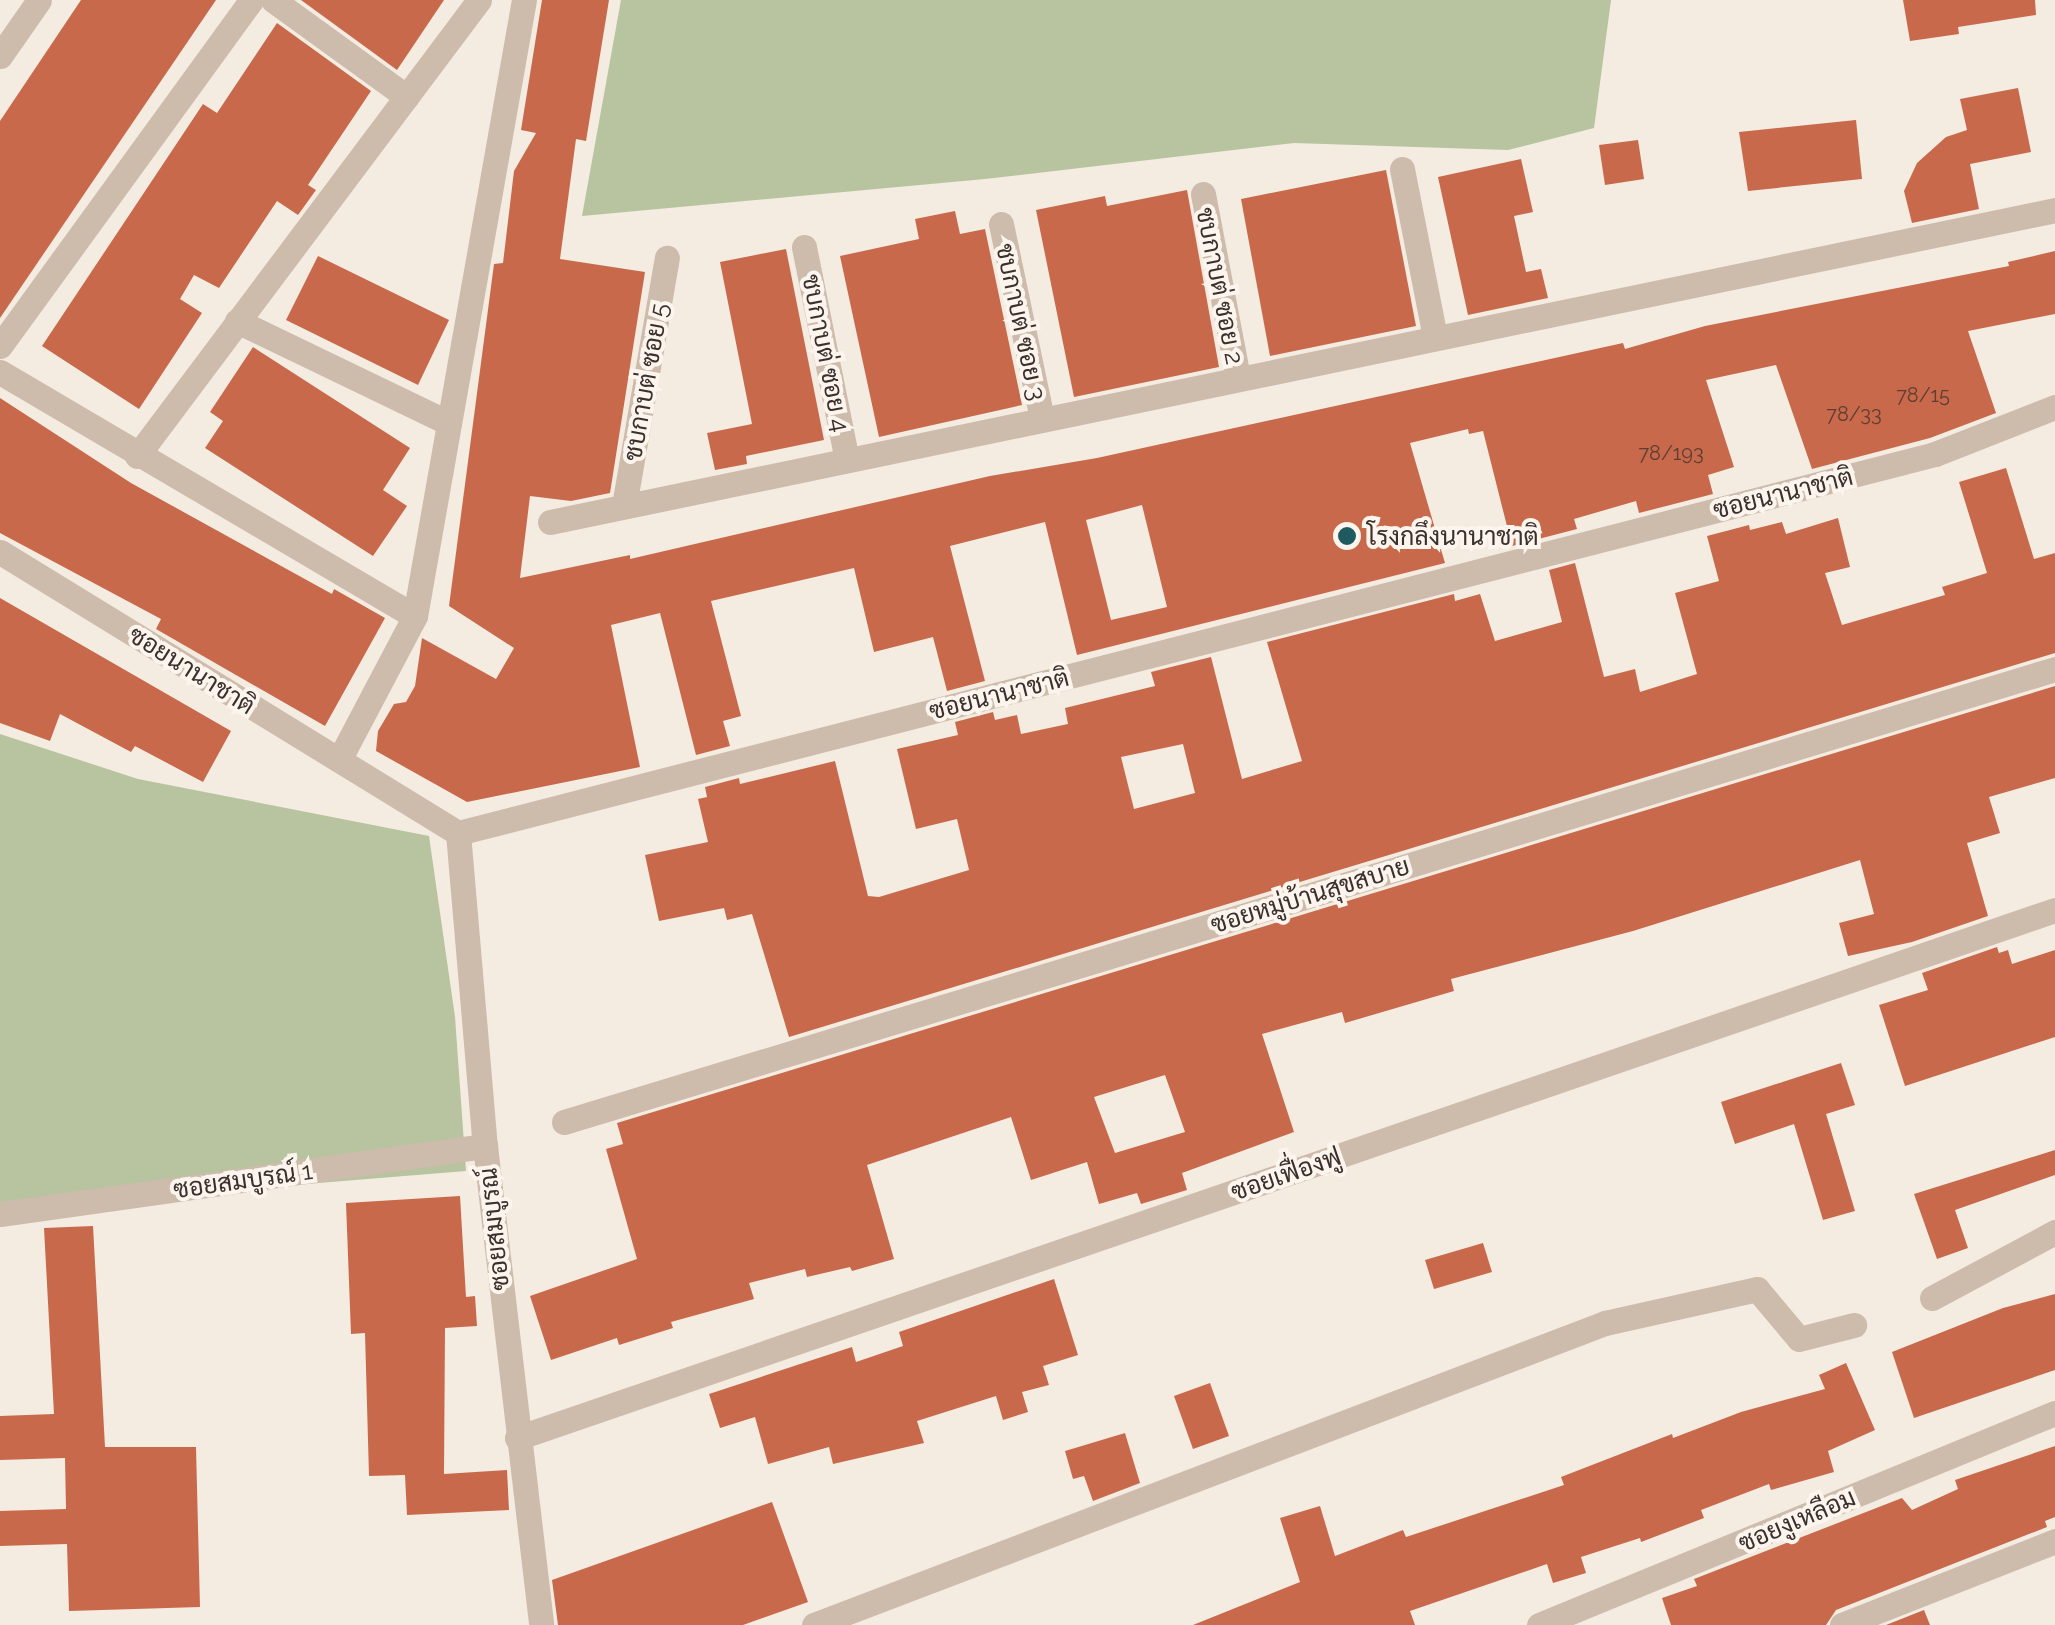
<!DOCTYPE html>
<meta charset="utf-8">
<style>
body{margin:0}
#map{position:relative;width:2055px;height:1625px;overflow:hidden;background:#f4ebe1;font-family:Raleway,Sarabun,sans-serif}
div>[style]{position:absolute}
.green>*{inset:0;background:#b8c4a0}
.building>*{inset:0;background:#c8694b}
.minor>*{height:25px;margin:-12.5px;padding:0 12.5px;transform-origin:12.5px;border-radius:12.5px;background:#cdbbac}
.dots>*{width:28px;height:28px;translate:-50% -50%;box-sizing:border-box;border:5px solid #fbf5ee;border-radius:50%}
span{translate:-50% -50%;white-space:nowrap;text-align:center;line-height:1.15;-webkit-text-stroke:8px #fbf5ee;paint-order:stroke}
.number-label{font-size:20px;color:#5e3e33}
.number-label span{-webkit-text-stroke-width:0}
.street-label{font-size:25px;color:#3b302b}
.poi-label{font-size:25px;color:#3b302b}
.left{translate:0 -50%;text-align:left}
</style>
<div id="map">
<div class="green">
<div style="clip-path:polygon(621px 0,1611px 0,1594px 128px,1508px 150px,1294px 143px,985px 179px,582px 216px)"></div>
<div style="clip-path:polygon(0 734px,138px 779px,429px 836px,455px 1017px,466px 1171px,0 1209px)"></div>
</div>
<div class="building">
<div style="clip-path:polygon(81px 0,216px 0,0 318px,0 121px)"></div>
<div style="clip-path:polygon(301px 0,444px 0,397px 70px)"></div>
<div style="clip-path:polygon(evenodd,542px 0,609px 0,586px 141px,576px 139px,560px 259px,645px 272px,610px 493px,571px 501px,530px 496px,520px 578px,630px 555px,630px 559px,990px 476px,1097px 458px,1623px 343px,1625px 349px,1705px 326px,2009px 266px,2008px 262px,2055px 251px,2055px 314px,1968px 331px,1996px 413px,1930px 438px,1812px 469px,1776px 365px,1706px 380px,1734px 467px,1708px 475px,1713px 494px,1639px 513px,1636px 501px,1574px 519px,1577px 529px,1512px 546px,1483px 431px,1469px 434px,1468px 429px,1410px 443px,1445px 563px,1077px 655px,1045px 522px,950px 546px,985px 681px,947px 691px,933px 637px,874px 652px,854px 568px,711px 601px,741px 716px,723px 721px,730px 746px,696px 755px,660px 613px,611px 625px,640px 767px,467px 802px,376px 751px,378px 731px,394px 704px,406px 702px,415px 686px,422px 638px,496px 679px,514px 648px,449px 606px,494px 264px,503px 263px,514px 171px,536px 133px,521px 130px,542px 0,1142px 505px,1167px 607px,1111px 620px,1086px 520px,1142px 505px)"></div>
<div style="clip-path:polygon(1903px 0,2035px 0,2036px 15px,1958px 27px,1959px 34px,1910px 41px)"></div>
<div style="clip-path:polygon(277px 23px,371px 91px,308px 185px,316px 190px,298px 215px,277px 201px,219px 288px,194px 275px,180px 299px,202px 313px,139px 409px,42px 346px,203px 104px,217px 113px)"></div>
<div style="clip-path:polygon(2018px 88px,2031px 152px,1970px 164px,1979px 209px,1912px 223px,1904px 191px,1917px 163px,1946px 137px,1967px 130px,1960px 99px)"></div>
<div style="clip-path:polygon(1856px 120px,1862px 179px,1748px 191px,1739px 132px)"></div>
<div style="clip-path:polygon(1638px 140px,1644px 179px,1605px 185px,1599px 145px)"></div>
<div style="clip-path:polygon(1521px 159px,1533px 212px,1514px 216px,1526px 272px,1541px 269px,1548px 298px,1468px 315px,1438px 177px)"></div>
<div style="clip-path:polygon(1386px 170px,1416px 326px,1270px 356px,1241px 199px)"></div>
<div style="clip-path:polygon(1187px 190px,1219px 367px,1074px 397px,1036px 210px,1105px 196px,1107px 206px)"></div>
<div style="clip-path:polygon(955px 211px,960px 234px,985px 229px,1022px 405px,879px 437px,840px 256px,919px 239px,915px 219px)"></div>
<div style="clip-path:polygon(786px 249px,824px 440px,746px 456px,747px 464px,715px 470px,707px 433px,752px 424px,720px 262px)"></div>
<div style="clip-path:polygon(318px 256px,449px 320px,418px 385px,286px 320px)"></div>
<div style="clip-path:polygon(253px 347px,410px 448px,383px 490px,407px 506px,373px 556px,205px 448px,223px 421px,210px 412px)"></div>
<div style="clip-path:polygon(0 398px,131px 483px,332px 594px,334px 589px,385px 618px,325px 726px,156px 629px,161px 619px,0 533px)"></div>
<div style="clip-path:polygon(evenodd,2006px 468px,2034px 559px,2055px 553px,2055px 653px,789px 1037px,752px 914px,727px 920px,724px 908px,659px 921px,645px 855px,708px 842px,698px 799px,707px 797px,705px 787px,739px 778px,740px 784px,835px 761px,868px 896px,879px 897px,969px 870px,957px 819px,916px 829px,897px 749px,958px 735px,955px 722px,993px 712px,995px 720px,1017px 715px,1021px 734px,1068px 724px,1065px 708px,1155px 686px,1151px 672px,1211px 657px,1242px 779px,1302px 761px,1267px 642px,1454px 594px,1455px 601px,1480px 594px,1495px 641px,1562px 622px,1549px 570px,1575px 563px,1604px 677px,1635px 669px,1640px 692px,1697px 674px,1675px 593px,1719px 581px,1707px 536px,1749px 525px,1750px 530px,1782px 522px,1786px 534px,1838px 518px,1850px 567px,1825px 573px,1842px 625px,1945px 595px,1942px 587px,1987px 573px,1959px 482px,2006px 468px,1183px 744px,1195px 793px,1134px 809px,1121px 757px,1183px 744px)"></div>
<div style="clip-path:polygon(0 598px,231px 731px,203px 782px,135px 746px,131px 752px,60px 714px,50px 741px,0 723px)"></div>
<div style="clip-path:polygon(evenodd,2055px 686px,2055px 778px,1989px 797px,2000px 833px,1967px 843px,1988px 916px,1912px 942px,1848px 956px,1839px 923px,1874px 914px,1860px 860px,1633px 931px,1451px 979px,1454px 991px,1345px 1023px,1342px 1012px,1262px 1034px,1294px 1132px,1182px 1173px,1187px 1190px,1141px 1204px,1137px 1193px,1099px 1204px,1087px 1162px,1031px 1180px,1011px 1117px,867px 1165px,894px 1259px,852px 1271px,850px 1267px,807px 1277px,805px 1269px,749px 1283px,754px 1299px,671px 1322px,673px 1328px,619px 1345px,617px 1338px,551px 1360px,530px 1296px,637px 1259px,606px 1149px,623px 1144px,617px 1123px,2055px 686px,1165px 1075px,1185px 1132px,1115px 1153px,1094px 1097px,1165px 1075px)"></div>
<div style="clip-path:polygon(1997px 947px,1999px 953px,2008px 950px,2012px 964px,2055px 950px,2055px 1037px,1905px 1086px,1879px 1005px,1928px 990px,1922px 973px)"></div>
<div style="clip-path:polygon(1841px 1063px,1855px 1105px,1826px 1114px,1855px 1211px,1823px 1220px,1794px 1124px,1735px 1144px,1721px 1102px)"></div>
<div style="clip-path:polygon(2055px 1150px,2055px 1175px,1955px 1210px,1968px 1248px,1937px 1259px,1914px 1194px)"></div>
<div style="clip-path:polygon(460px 1196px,466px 1297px,475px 1296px,477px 1326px,445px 1328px,444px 1474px,507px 1470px,509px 1510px,407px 1515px,405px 1475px,369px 1476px,365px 1333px,351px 1334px,346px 1203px)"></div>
<div style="clip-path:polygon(93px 1226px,105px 1447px,196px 1447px,200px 1607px,69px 1611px,67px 1544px,0 1546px,0 1511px,66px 1509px,65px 1458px,0 1460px,0 1416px,54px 1414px,44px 1228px)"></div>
<div style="clip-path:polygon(1483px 1243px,1492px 1272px,1434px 1289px,1425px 1260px)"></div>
<div style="clip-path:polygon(1054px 1279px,1078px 1355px,1043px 1366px,1049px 1385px,1022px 1392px,1028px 1412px,1003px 1420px,996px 1396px,917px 1421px,924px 1443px,833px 1464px,829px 1447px,768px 1464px,755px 1417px,720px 1428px,709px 1394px,852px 1347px,856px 1362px,903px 1346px,899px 1332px)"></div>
<div style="clip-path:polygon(2055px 1294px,2055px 1370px,1914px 1418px,1892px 1352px,2003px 1308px)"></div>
<div style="clip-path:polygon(1846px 1363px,1875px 1430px,1828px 1451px,1834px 1472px,1771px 1490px,1769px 1484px,1701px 1510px,1704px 1518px,1641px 1542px,1640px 1538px,1581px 1557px,1586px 1573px,1553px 1583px,1547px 1564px,1410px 1611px,1415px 1625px,1193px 1625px,1300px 1582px,1280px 1518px,1320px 1506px,1335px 1556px,1403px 1530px,1406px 1537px,1564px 1485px,1561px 1477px,1672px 1434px,1673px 1438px,1741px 1412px,1825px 1389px,1819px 1375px)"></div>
<div style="clip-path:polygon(1210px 1383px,1229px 1436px,1193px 1449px,1174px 1396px)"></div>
<div style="clip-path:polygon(1125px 1433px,1140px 1483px,1093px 1501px,1084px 1476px,1073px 1479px,1065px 1451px)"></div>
<div style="clip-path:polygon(2055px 1446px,2055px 1517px,2045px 1521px,2047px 1527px,1836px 1610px,1826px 1625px,1671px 1625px,1662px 1598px,1697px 1586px,1694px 1579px,1902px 1498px,1912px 1510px,1958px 1489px,1955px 1480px)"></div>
<div style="clip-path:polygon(772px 1502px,808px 1602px,743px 1625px,558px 1625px,552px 1580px)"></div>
<div style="clip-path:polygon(1924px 1610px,1930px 1625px,1886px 1625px)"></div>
</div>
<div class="minor">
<div style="left:273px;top:0;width:165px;rotate:35.9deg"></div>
<div style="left:0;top:56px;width:68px;rotate:-55.1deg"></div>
<div style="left:1402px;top:169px;width:171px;rotate:78.9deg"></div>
<div style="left:1203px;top:194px;width:187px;rotate:79.2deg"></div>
<div style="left:1001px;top:224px;width:199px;rotate:78.1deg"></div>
<div style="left:804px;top:247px;width:217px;rotate:78.6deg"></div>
<div style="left:237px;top:321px;width:235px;rotate:25.7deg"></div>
<div style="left:0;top:346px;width:427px;rotate:-54deg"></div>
<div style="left:0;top:372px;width:481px;rotate:30.5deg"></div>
<div style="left:137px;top:456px;width:570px;rotate:-53.13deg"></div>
<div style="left:624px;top:506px;width:252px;rotate:-80.2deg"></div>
<div style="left:550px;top:522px;width:1537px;rotate:-11.71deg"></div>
<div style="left:0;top:552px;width:537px;rotate:31.53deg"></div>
<div style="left:458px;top:833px;width:1525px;rotate:-14.39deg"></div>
<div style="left:1935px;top:454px;width:129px;rotate:-21.4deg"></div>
<div style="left:339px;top:760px;width:163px;rotate:-62.2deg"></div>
<div style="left:415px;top:616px;width:626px;rotate:-79.97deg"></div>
<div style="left:458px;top:833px;width:314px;rotate:85.1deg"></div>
<div style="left:485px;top:1146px;width:482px;rotate:83.3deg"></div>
<div style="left:564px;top:1122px;width:1558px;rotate:-16.9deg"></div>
<div style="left:0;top:1214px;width:490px;rotate:-8deg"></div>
<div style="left:1932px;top:1298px;width:140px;rotate:-28.2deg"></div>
<div style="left:517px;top:1438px;width:1626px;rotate:-18.95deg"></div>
<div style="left:814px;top:1625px;width:847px;rotate:-20.9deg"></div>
<div style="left:1605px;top:1323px;width:156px;rotate:-12.6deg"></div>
<div style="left:1757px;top:1289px;width:65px;rotate:50deg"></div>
<div style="left:1799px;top:1339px;width:57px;rotate:-14.3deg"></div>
<div style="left:1539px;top:1625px;width:558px;rotate:-22.34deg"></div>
<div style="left:1842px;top:1625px;width:229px;rotate:-21.5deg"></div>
</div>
<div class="dots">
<div style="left:1347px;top:536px;background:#1f5a5e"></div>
</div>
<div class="number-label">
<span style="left:1923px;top:395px">78/15</span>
<span style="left:1854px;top:414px">78/33</span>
<span style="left:1671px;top:453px">78/193</span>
</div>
<div class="street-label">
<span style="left:1220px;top:286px;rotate:79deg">ชบกาบต่ ซอย 2</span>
<span style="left:1021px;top:322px;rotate:78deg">ชบกาบต่ ซอย 3</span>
<span style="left:826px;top:353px;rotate:79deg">ชบกาบต่ ซอย 4</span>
<span style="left:646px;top:382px;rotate:-80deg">ชบกาบต่ ซอย 5</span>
<span style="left:1783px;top:493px;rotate:-14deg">ซอยนานาชาติ</span>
<span style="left:192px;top:670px;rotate:32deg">ซอยนานาชาติ</span>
<span style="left:999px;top:694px;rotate:-14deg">ซอยนานาชาติ</span>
<span style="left:1310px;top:895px;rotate:-17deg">ซอยหมู่บ้านสุขสบาย</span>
<span style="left:1286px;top:1174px;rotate:-19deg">ซอยเฟื่องฟู</span>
<span style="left:243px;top:1180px;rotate:-8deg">ซอยสมบูรณ์ 1</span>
<span style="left:494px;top:1229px;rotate:-96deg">ซอยสมบูรณ์</span>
<span style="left:1797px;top:1520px;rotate:-23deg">ซอยงูเหลือม</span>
</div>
<div class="poi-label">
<span class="left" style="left:1367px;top:536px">โรงกลึงนานาชาติ</span>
</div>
</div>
